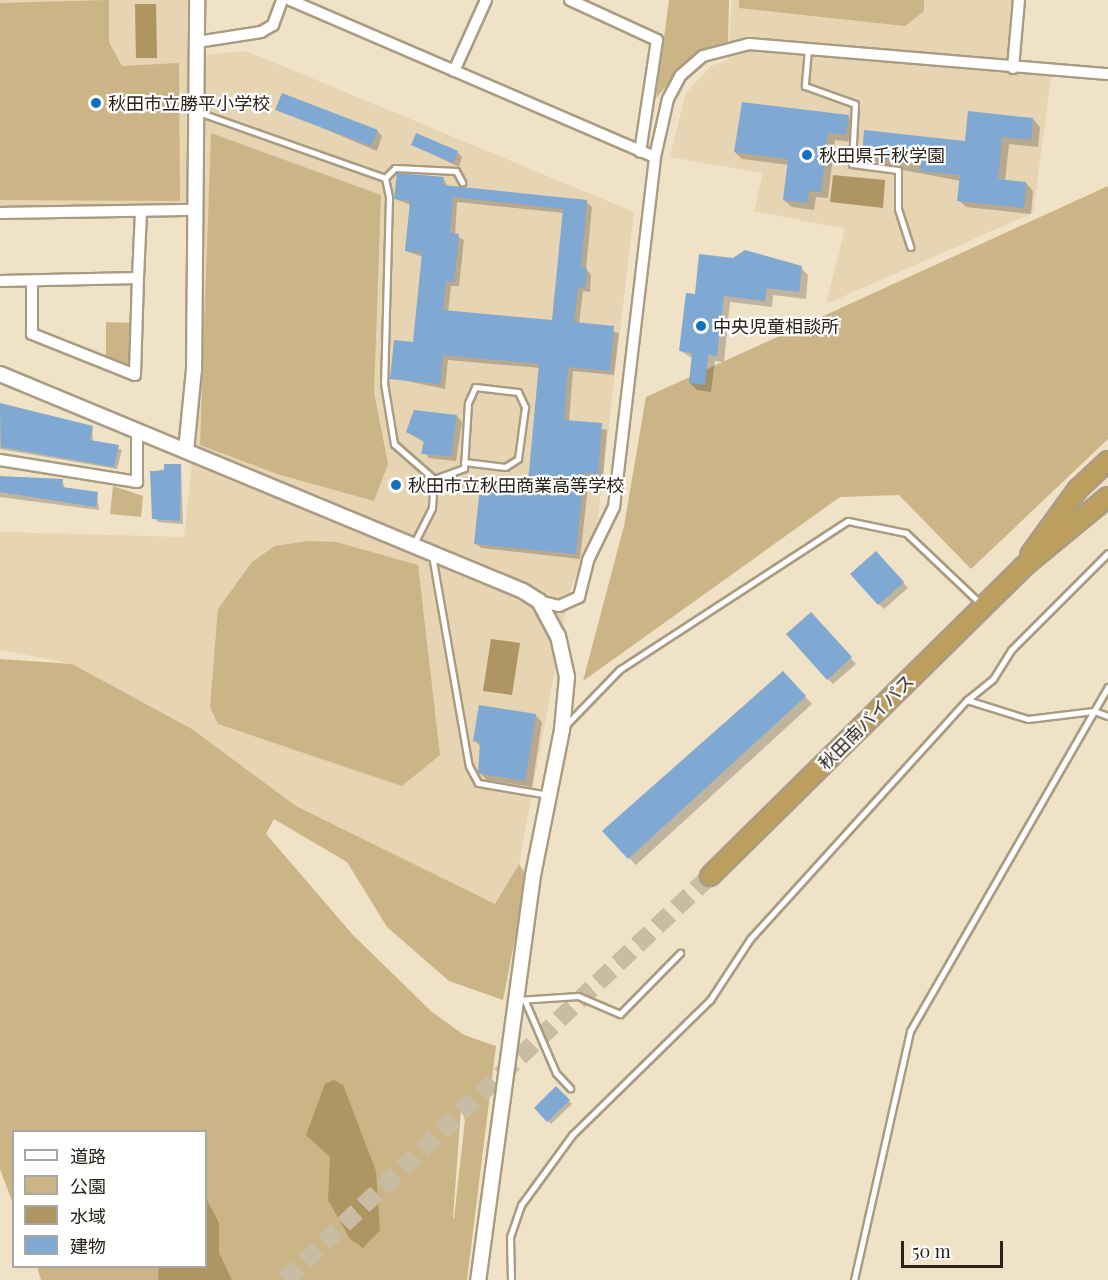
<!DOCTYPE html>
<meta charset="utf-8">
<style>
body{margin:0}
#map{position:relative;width:1108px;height:1280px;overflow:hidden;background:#f0e2c6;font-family:"Playfair Display","Noto Sans JP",serif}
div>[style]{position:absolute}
.built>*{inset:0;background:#e6d4b2}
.green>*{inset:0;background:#cbb486}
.water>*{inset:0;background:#af9562}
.shadow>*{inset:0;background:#0003}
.building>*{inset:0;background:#7fa8d2}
.trunk-tunnel>*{height:18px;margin-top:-9px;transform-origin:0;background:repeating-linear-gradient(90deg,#c8bca3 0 18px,transparent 0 27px)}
.roads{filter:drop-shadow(2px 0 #aa9c82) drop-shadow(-2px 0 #aa9c82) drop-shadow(0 2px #aa9c82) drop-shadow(0 -2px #aa9c82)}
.service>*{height:5px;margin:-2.5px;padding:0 2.5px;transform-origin:2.5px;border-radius:2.5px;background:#fff}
.minor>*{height:10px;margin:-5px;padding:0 5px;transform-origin:5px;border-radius:5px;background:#fff}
.tertiary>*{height:14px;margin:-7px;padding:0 7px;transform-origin:7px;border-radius:7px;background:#fff}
.trunk>*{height:18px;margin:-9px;padding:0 9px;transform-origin:9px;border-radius:9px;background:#bc9e5e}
.dots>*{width:16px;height:16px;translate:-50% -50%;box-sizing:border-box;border:3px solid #fff;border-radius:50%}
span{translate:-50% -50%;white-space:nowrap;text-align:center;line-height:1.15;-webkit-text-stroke:4.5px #fff;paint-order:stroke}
.poi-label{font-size:18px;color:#292319}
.left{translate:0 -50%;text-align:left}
.street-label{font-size:18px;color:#292319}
.legend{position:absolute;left:12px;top:1130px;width:195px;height:138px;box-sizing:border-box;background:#fff;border:2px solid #a9a7a3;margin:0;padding:8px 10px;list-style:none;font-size:18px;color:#292319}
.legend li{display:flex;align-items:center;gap:12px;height:30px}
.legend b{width:30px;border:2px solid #a9a7a3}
.scale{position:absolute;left:901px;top:1241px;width:102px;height:27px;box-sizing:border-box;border:3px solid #292319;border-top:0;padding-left:8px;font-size:18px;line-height:21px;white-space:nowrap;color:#292319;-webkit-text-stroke:4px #fff;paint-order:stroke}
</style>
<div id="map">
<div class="built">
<div style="clip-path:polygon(0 0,191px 0,191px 208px,0 206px)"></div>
<div style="clip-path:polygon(732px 0,1019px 0,1013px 68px,1052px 70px,1033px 213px,826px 304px,845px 229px,754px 211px,763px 173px,670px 157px,686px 93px,711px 66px,728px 60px)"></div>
<div style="clip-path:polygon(246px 51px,634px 212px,597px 525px,569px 593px,519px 864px,495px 904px,296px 806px,192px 729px,72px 664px,0 650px,0 532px,184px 537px,194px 446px,204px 55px)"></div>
</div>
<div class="green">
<div style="clip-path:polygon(109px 0,109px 42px,122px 66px,179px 63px,180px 201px,0 200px,0 3px)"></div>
<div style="clip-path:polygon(669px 0,729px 0,728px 42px,692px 57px,656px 98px)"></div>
<div style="clip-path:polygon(739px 0,924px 0,924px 11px,905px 26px,739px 8px)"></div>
<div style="clip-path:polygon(211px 133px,381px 195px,374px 392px,388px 464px,374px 501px,277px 474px,200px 445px)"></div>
<div style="clip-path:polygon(1108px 186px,1108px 439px,971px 569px,899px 495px,840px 497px,583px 681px,624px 526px,646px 397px)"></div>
<div style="clip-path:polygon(106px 322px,132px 323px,130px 367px,106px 358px)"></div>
<div style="clip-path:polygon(113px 486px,143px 496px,141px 517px,110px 514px)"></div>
<div style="clip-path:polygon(308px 541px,336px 542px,418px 565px,440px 755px,402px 786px,218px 724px,210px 707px,218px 609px,252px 562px,275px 546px)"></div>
<div style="clip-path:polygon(evenodd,0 659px,72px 664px,192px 729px,296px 806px,495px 904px,519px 864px,527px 877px,503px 1000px,449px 981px,387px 927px,347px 862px,274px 819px,266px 834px,353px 935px,432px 1012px,464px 1035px,496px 1046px,467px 1280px,41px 1280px,37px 1267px,206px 1266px,206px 1132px,14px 1132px,13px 1204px,0 1169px,0 659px,461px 1108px,465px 1120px,454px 1219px,453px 1218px,461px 1108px)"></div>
</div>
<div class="water">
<div style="clip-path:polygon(135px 4px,156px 4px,157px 58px,136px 58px)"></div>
<div style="clip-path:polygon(833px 175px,885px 180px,883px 208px,830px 202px)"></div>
<div style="clip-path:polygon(491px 639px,520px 643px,512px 695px,483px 691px)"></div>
<div style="clip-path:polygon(334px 1080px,343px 1085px,376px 1171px,380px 1230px,363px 1248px,350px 1239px,328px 1200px,330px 1157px,306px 1135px,325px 1084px)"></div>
<div style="clip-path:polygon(206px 1198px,219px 1223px,219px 1253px,232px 1280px,158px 1280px,159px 1267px,206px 1266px)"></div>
</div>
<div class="shadow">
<div style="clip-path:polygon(277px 109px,377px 131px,382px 136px,377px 151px)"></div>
<div style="clip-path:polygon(848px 117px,855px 124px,853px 142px,835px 140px,828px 198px,816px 197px,814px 210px,792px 207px,784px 200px,789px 165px,742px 159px,735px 152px)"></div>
<div style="clip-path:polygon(1033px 119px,1040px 127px,1038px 147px,1009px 144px,1005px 181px,1026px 183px,1033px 191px,1031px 214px,966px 207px,959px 200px,961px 181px,870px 164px,863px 157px,966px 142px)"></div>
<div style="clip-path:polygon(413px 145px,457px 152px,462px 157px,459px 167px)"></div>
<div style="clip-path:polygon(evenodd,443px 178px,448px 187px,586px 202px,592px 207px,586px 269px,591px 275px,590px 292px,583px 291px,579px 324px,619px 333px,614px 375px,573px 371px,569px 422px,607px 430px,603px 479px,589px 477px,580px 559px,481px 548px,476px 543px,529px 483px,540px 368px,448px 360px,445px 389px,392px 378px,414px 343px,423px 257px,406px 251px,411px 205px,395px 199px,443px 178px,457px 202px,564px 213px,553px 322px,448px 312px,451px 286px,459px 286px,464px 240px,455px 235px,457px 202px)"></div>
<div style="clip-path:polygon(746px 252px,801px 268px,808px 275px,806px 299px,773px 295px,772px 307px,730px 302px,724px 362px,715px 361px,711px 392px,697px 390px,690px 383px,693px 359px,681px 351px,696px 295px)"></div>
<div style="clip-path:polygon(0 406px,92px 427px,93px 442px,122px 450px,117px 469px,0 449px)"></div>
<div style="clip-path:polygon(457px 416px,462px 422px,456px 461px,428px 458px,425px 443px,408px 432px)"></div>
<div style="clip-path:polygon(181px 465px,183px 524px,157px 522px,151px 472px)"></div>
<div style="clip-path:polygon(0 477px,62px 480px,65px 489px,97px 494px,99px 510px,0 497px)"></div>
<div style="clip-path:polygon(881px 558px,908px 588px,884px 609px,879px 604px)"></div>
<div style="clip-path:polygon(816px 619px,856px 664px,833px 684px,828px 679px)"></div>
<div style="clip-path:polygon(783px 673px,812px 704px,636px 865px,629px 858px)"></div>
<div style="clip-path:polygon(535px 715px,542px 722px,532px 787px,487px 780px,480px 773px,481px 747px,475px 741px)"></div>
<div style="clip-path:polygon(556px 1088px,572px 1104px,551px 1124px,536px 1108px)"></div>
</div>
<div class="building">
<div style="clip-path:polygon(282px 93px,378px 130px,371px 146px,275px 110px)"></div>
<div style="clip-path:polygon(742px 102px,849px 115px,846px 135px,828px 133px,821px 192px,809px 191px,807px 203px,783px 200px,788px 159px,734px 152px)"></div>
<div style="clip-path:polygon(968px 111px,1033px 118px,1031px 140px,1002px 137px,998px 179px,1026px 182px,1024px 208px,957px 201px,960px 175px,920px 171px,921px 163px,862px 157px,864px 130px,965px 141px)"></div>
<div style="clip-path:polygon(416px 133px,458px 151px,453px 163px,411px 145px)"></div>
<div style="clip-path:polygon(evenodd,397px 173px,444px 177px,443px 185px,587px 200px,581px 267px,587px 268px,585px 288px,578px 287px,574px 322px,614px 326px,610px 371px,568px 367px,564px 420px,602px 423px,598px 474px,584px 473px,576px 554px,474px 544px,481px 477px,528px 482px,539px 364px,443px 355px,440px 384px,390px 379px,394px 340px,413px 342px,422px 253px,405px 251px,410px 201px,394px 199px,397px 173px,453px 197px,563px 209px,552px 320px,443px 310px,446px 281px,454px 282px,459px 234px,450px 233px,453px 197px)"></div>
<div style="clip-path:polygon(745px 250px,802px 266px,799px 292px,767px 288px,765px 301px,724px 296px,717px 356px,708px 355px,705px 385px,689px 383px,692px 353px,679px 351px,686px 293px,695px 294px,699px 254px,733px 258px)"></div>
<div style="clip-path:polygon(0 403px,93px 426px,90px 440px,119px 445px,114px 467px,1px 447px)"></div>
<div style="clip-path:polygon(414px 410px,457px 415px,451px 456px,421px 454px,424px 441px,406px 432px)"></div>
<div style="clip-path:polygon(164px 464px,181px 464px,180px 521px,152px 519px,150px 471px,164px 471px)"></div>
<div style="clip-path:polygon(0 476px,63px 479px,62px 487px,98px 492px,96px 507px,0 492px)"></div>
<div style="clip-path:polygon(876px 551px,904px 582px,878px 605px,850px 574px)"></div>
<div style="clip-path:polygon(811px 612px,852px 657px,827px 680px,786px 634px)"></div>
<div style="clip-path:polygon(783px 671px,806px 696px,628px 859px,602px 831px)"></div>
<div style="clip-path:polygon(479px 705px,536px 714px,525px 781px,478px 773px,480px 742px,473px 741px)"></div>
<div style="clip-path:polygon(556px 1086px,570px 1100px,547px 1122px,534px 1108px)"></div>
</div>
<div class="trunk-tunnel">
<div style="left:285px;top:1280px;width:586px;rotate:-43.55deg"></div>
</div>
<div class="roads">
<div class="service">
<div style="left:808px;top:49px;width:37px;rotate:95deg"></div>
<div style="left:805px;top:86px;width:53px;rotate:19.8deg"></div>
<div style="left:855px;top:104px;width:60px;rotate:92.9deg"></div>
<div style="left:852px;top:164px;width:46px;rotate:7.4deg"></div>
<div style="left:898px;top:170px;width:39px;rotate:90deg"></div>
<div style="left:898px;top:209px;width:40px;rotate:72deg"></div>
<div style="left:198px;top:112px;width:198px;rotate:19.4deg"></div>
<div style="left:385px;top:178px;width:19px;rotate:78deg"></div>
<div style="left:389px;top:197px;width:186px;rotate:91.5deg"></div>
<div style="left:384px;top:383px;width:62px;rotate:80.7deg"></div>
<div style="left:394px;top:444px;width:53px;rotate:41.2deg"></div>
<div style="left:434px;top:479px;width:29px;rotate:94deg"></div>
<div style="left:432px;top:508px;width:39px;rotate:117deg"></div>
<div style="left:385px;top:178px;width:14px;rotate:-45deg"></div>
<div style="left:395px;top:168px;width:61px;rotate:2.8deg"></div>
<div style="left:456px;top:171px;width:13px;rotate:61deg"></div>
<div style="left:434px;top:479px;width:32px;rotate:-20deg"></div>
<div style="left:464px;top:468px;width:65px;rotate:-86.5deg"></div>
<div style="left:468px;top:403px;width:17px;rotate:-66deg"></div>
<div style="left:475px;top:387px;width:43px;rotate:6.6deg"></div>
<div style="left:518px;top:392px;width:17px;rotate:65deg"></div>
<div style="left:525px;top:407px;width:52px;rotate:97.7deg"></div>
<div style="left:518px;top:459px;width:15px;rotate:148deg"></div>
<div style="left:505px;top:467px;width:41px;rotate:-173deg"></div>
<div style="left:432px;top:555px;width:214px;rotate:80.1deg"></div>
<div style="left:469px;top:766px;width:19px;rotate:62deg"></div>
<div style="left:478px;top:783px;width:72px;rotate:9.6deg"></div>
<div style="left:967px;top:700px;width:64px;rotate:17.3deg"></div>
<div style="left:1028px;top:719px;width:66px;rotate:-6.9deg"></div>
<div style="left:1094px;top:711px;width:15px;rotate:20deg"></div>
<div style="left:565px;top:726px;width:78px;rotate:-46deg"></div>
<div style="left:619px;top:670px;width:273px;rotate:-33.1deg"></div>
<div style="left:848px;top:521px;width:59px;rotate:11.7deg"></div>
<div style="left:906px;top:533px;width:105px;rotate:43.5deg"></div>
<div style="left:518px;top:1000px;width:60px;rotate:-3.8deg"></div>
<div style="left:578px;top:996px;width:46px;rotate:23.2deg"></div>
<div style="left:620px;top:1014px;width:86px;rotate:-45.5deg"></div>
<div style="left:525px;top:1001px;width:78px;rotate:66.7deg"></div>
<div style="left:556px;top:1073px;width:21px;rotate:47deg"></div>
<div style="left:511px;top:1280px;width:43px;rotate:-91.3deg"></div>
<div style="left:510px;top:1237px;width:34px;rotate:-71deg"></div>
<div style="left:521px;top:1205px;width:87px;rotate:-53.9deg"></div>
<div style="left:572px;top:1135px;width:193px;rotate:-44.4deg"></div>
<div style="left:710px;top:1000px;width:73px;rotate:-56.7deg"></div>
<div style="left:750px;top:939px;width:323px;rotate:-47.8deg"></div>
<div style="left:967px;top:700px;width:33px;rotate:-39deg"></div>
<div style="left:993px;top:679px;width:34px;rotate:-58deg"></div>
<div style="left:1011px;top:650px;width:137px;rotate:-45deg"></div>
<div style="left:854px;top:1280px;width:255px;rotate:-77.3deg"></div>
<div style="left:910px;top:1031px;width:397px;rotate:-60.1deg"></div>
</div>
<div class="minor">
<div style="left:290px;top:0;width:397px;rotate:23.3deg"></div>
<div style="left:570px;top:0;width:96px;rotate:24.7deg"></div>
<div style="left:657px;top:40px;width:113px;rotate:98.6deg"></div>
<div style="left:197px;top:42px;width:65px;rotate:-8.9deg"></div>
<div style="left:261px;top:32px;width:14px;rotate:-30deg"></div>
<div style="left:273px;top:25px;width:27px;rotate:-70deg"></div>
<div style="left:1013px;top:68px;width:68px;rotate:-85deg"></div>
<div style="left:454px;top:71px;width:78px;rotate:-65.7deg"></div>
<div style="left:0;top:213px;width:195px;rotate:-0.9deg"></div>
<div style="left:138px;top:278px;width:65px;rotate:-87.4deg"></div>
<div style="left:0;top:281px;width:138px;rotate:-1.2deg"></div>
<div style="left:138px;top:278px;width:97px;rotate:91.8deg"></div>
<div style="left:135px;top:375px;width:111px;rotate:-158.3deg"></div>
<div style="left:32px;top:334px;width:53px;rotate:-90deg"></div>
<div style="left:0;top:460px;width:139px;rotate:9.1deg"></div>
<div style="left:137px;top:482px;width:53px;rotate:-90deg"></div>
<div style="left:539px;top:601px;width:21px;rotate:14deg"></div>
<div style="left:559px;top:606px;width:22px;rotate:-24deg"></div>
<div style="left:579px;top:597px;width:38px;rotate:-76deg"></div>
<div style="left:588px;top:560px;width:59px;rotate:-63.9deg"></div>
<div style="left:614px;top:507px;width:352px;rotate:-83.3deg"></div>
<div style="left:655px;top:157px;width:59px;rotate:-77.4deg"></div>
<div style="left:668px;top:99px;width:27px;rotate:-62deg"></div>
<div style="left:681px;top:75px;width:29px;rotate:-41deg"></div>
<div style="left:703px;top:56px;width:48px;rotate:-14.6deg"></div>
<div style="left:749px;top:44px;width:360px;rotate:4.8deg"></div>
</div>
<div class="tertiary">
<div style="left:0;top:374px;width:566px;rotate:22.53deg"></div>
<div style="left:523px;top:591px;width:19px;rotate:32deg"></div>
<div style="left:539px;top:601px;width:40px;rotate:62deg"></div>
<div style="left:558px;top:636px;width:42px;rotate:77.6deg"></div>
<div style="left:567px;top:677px;width:53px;rotate:95.4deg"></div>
<div style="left:562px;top:730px;width:148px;rotate:101.3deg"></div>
<div style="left:533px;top:875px;width:409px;rotate:97.7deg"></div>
<div style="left:186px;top:451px;width:81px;rotate:-84.4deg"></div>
<div style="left:194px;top:370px;width:370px;rotate:-89.5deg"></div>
</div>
<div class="trunk">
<div style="left:1030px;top:555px;width:82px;rotate:-54deg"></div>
<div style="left:1078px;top:489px;width:41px;rotate:-43deg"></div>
<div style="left:710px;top:876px;width:440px;rotate:-44.6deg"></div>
<div style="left:1023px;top:567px;width:110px;rotate:-39.5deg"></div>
</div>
</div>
<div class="dots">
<div style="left:96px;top:103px;background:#1372bf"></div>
<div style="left:807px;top:155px;background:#1372bf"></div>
<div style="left:701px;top:326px;background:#1372bf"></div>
<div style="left:396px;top:485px;background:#1372bf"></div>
</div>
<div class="poi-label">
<span class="left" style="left:108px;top:103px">秋田市立勝平小学校</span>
<span class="left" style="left:819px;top:155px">秋田県千秋学園</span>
<span class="left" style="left:713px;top:326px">中央児童相談所</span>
<span class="left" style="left:408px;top:485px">秋田市立秋田商業高等学校</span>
</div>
<div class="street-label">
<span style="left:866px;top:722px;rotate:-45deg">秋田南バイパス</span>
</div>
<ul class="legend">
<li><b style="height:8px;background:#fff"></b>道路</li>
<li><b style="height:16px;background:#cbb486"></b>公園</li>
<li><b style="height:16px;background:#af9562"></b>水域</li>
<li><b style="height:16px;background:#7fa8d2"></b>建物</li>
</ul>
<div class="scale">50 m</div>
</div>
